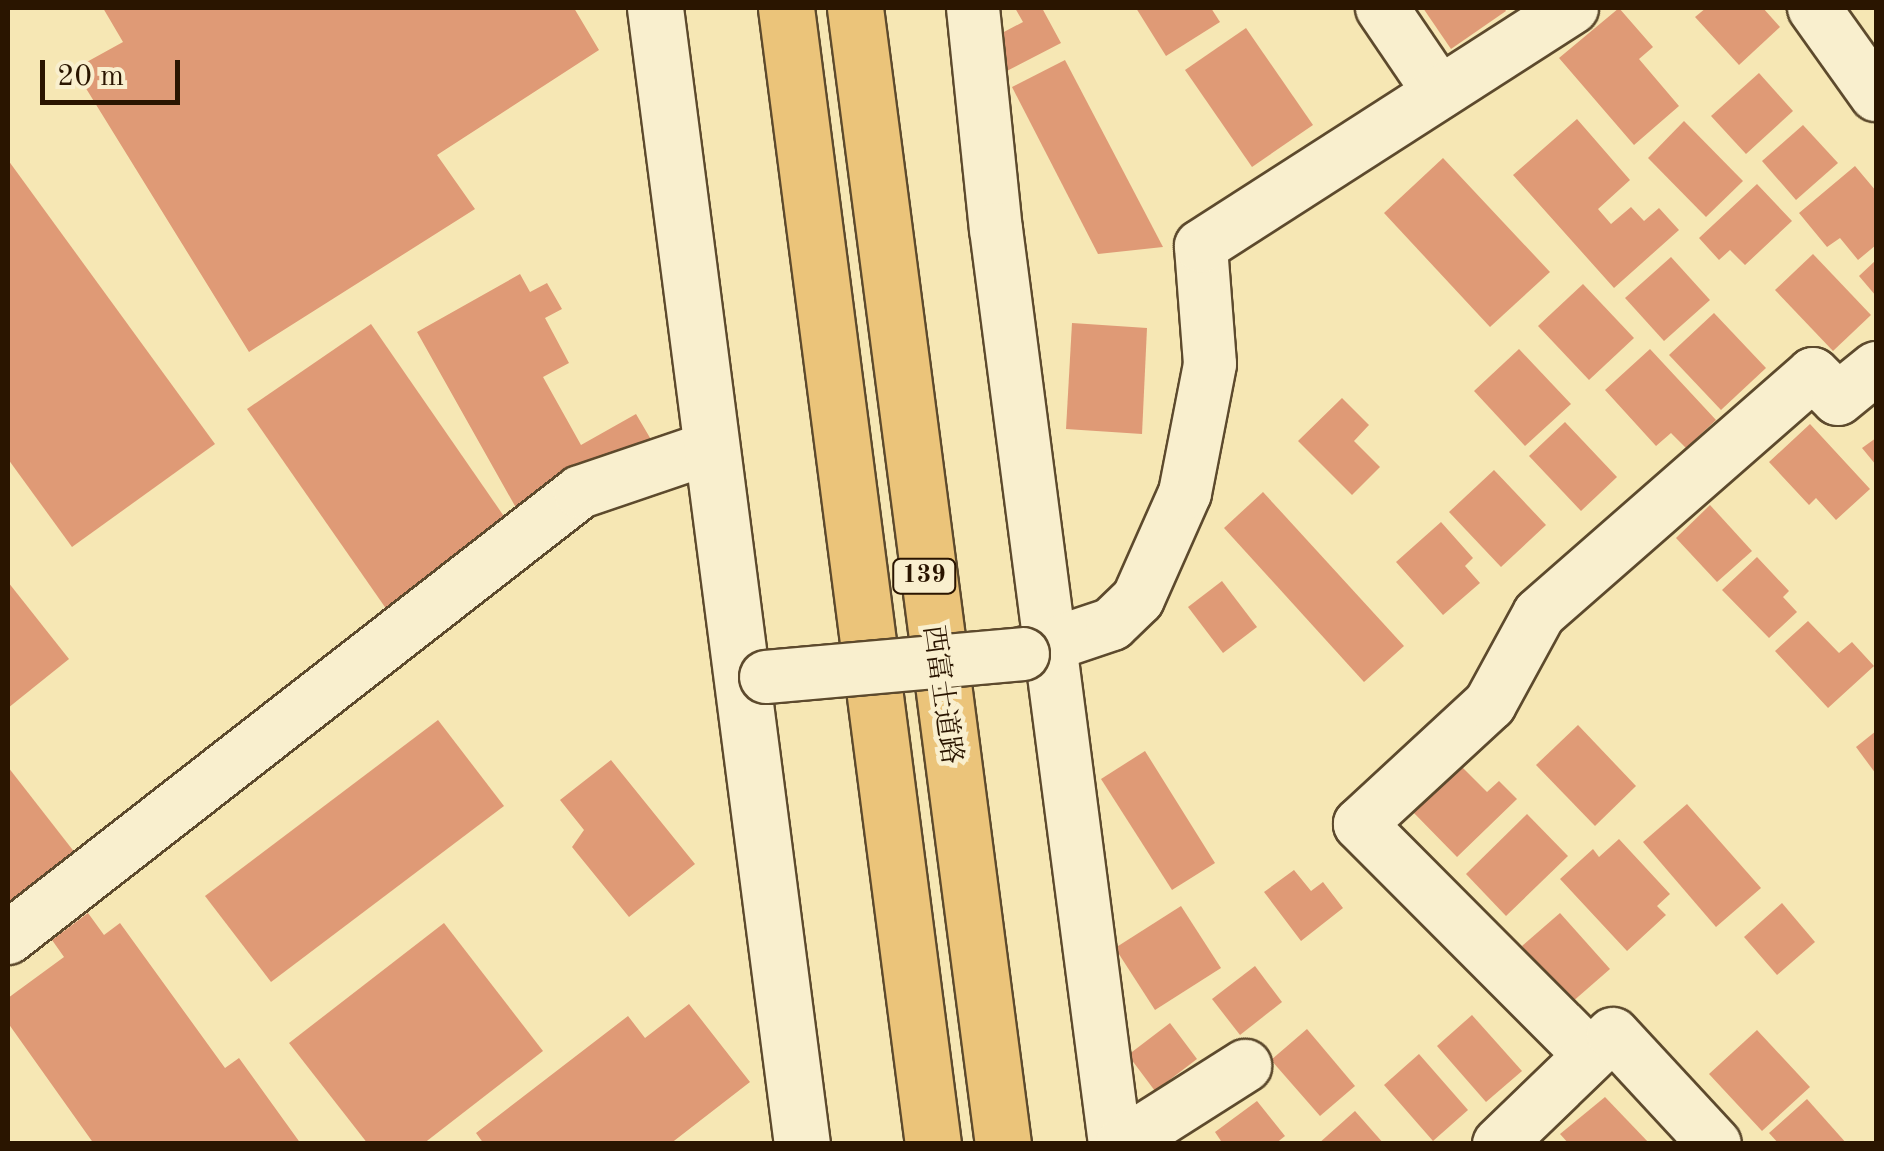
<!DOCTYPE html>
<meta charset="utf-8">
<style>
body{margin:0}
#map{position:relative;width:1884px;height:1151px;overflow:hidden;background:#f6e7b4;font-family:"Old Standard TT","Noto Serif JP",serif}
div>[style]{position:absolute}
.building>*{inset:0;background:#df9a76}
.roads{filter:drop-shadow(2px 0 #5d4a2d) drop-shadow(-2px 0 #5d4a2d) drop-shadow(0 2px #5d4a2d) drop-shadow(0 -2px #5d4a2d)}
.minor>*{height:52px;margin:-26px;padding:0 26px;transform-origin:26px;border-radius:26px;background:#f9efce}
.tertiary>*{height:55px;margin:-27.5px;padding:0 27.5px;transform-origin:27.5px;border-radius:27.5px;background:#f9efce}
.motorway>*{height:55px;margin:-27.5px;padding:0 27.5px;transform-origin:27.5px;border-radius:27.5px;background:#ebc47a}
.bridges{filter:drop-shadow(2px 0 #5d4a2d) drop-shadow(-2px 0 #5d4a2d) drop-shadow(0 2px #5d4a2d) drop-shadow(0 -2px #5d4a2d)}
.minor-bridge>*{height:52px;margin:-26px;padding:0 26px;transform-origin:26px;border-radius:26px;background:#f9efce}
span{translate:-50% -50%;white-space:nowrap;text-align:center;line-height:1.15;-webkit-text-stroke:9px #f9efce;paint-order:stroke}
.shield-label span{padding:2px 8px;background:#f9efce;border:2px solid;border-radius:8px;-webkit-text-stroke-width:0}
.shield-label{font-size:25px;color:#2a1500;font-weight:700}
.street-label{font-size:28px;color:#2a1500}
.frame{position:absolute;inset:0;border:10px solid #2a1500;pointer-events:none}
.scale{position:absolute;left:40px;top:60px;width:140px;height:45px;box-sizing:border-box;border:5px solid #2a1500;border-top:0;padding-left:12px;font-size:30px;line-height:35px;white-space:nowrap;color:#2a1500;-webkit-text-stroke:8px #f9efce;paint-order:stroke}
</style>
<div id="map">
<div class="building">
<div style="clip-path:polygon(103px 8px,574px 8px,599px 50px,437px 155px,475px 209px,249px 352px,74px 69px,123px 42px)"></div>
<div style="clip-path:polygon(1015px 8px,1042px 8px,1061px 43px,997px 76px,1002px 33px,1023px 22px)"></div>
<div style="clip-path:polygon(1136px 8px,1211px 8px,1220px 22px,1166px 56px)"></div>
<div style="clip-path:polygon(1423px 8px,1504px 8px,1506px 11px,1451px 49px)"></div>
<div style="clip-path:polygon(1619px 8px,1653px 47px,1639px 59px,1679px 106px,1634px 145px,1559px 58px)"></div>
<div style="clip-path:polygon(1706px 8px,1763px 8px,1780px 27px,1739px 65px,1695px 17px)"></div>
<div style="clip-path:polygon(1246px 28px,1313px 125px,1252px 167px,1185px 70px)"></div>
<div style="clip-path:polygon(1065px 60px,1163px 247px,1098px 254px,1012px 87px)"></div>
<div style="clip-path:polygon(1759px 73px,1793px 111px,1746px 154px,1711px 116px)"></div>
<div style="clip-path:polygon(1577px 119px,1630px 180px,1598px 209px,1611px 224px,1631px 207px,1644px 221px,1659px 208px,1679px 230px,1614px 288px,1513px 175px)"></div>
<div style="clip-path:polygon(1684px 121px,1743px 181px,1706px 217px,1648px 158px)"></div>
<div style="clip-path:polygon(1803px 125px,1838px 163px,1796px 200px,1762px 161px)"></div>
<div style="clip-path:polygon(1443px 158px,1550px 272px,1490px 327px,1384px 213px)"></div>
<div style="clip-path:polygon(8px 160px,215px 444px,72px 547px,8px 459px)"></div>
<div style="clip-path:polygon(1855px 166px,1876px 191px,1876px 245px,1858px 260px,1840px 238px,1827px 247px,1799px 213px)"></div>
<div style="clip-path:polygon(1757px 184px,1792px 221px,1745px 265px,1730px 250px,1719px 260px,1699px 238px)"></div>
<div style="clip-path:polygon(1813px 254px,1871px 315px,1833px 351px,1775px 290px)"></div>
<div style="clip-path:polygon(1671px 257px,1710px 300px,1664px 341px,1625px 298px)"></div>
<div style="clip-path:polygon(1876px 260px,1876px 296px,1859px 276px)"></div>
<div style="clip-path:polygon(520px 274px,530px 292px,547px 283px,562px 309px,545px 318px,569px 363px,543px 377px,581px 445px,636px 414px,656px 448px,524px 522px,417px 332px)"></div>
<div style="clip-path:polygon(1583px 284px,1634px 338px,1589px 380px,1538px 326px)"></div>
<div style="clip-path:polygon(1714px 313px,1766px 368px,1721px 410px,1669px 355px)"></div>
<div style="clip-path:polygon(1072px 323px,1147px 328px,1142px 434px,1066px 429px)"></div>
<div style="clip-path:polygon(371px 324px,510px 525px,387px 610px,247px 409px)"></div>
<div style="clip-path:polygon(1519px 349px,1571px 404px,1525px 446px,1474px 391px)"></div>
<div style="clip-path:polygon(1650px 349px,1716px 420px,1686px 448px,1671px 433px,1656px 446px,1605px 390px)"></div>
<div style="clip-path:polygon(1342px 398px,1369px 425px,1354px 441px,1380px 467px,1352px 495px,1298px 441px)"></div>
<div style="clip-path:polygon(1565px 422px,1617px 477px,1581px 511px,1529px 456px)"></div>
<div style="clip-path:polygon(1810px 424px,1870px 489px,1836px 520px,1816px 498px,1809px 505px,1769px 462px)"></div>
<div style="clip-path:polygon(1876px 438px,1876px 465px,1862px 448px)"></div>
<div style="clip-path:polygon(1494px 470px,1546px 525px,1501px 567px,1449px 512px)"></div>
<div style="clip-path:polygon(1263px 492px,1404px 646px,1364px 682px,1224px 528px)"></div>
<div style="clip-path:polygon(1710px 505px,1752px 551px,1717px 582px,1676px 538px)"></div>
<div style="clip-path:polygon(1441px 522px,1473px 558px,1465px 566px,1480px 583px,1443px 615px,1396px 562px)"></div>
<div style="clip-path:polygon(1757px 557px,1789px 591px,1783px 597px,1797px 612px,1769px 638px,1722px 590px)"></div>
<div style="clip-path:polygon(1222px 581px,1257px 627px,1223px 653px,1188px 607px)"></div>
<div style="clip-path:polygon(8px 582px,69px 659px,8px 708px)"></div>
<div style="clip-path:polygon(1808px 621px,1839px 653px,1852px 642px,1874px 666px,1828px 708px,1775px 651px)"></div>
<div style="clip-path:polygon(438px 720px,504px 806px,271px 982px,205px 896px)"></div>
<div style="clip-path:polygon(1578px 725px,1636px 786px,1595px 826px,1536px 765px)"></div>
<div style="clip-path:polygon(1876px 731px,1876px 774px,1856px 747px)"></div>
<div style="clip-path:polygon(1145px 751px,1215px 863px,1172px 890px,1101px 779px)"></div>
<div style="clip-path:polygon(611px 760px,695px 864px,629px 917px,572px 847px,584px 830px,560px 800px)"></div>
<div style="clip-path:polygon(1461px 766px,1487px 792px,1499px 781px,1517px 799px,1457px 857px,1413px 812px)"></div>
<div style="clip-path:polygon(8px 767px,79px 858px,8px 915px)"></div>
<div style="clip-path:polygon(1687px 804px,1761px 888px,1716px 927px,1643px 842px)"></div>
<div style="clip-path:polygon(1527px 814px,1568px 856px,1506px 916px,1466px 874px)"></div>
<div style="clip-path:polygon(1619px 839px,1670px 894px,1657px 906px,1666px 915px,1627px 951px,1560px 879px,1593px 849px,1599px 857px)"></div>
<div style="clip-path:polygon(1294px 870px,1311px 891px,1323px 882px,1343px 908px,1301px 941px,1264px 892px)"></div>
<div style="clip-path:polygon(1782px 903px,1815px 942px,1777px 975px,1744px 937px)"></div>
<div style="clip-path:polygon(1181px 906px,1221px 968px,1155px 1010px,1115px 948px)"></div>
<div style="clip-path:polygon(88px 913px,104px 935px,120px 923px,225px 1068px,239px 1058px,301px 1144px,94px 1144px,8px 1023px,8px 998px,64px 957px,52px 940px)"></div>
<div style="clip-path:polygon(1560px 913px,1610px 969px,1571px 1003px,1522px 946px)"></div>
<div style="clip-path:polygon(444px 923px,543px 1051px,423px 1144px,368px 1144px,289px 1043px)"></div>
<div style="clip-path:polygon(1255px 966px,1282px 1002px,1240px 1035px,1212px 999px)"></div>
<div style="clip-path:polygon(689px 1004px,750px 1082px,670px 1144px,484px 1144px,476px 1133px,628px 1016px,645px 1038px)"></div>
<div style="clip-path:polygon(1472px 1015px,1522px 1071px,1486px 1102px,1437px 1046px)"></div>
<div style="clip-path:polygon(1170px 1023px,1197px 1059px,1155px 1091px,1128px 1055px)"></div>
<div style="clip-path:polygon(1307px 1029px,1355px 1086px,1320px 1116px,1271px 1060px)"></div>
<div style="clip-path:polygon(1757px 1030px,1810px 1087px,1762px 1131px,1709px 1074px)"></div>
<div style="clip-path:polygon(1419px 1054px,1468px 1110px,1433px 1141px,1384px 1085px)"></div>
<div style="clip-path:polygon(1605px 1097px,1650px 1144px,1569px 1144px,1560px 1134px)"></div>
<div style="clip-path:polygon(1807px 1099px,1847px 1144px,1779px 1144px,1769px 1133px)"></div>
<div style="clip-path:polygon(1257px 1101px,1285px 1136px,1275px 1144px,1223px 1144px,1215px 1132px)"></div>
<div style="clip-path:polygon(1355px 1111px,1384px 1144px,1318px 1144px)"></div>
</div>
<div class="roads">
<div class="minor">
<div style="left:973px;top:8px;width:222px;rotate:84.1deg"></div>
<div style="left:996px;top:229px;width:923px;rotate:82.59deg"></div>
<div style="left:1382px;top:8px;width:102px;rotate:55.8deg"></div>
<div style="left:1814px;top:8px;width:107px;rotate:54.5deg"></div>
<div style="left:1023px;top:654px;width:94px;rotate:-18.6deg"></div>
<div style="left:1112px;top:624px;width:36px;rotate:-44deg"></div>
<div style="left:1138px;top:599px;width:116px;rotate:-66.1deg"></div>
<div style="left:1185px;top:493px;width:131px;rotate:-79deg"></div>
<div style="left:1210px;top:364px;width:118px;rotate:-94.4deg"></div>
<div style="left:1201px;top:246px;width:441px;rotate:-32.7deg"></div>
<div style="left:8px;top:938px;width:725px;rotate:-37.94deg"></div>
<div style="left:580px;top:492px;width:136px;rotate:-18.8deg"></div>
<div style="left:1590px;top:1055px;width:326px;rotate:-134.9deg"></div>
<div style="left:1360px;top:824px;width:177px;rotate:-42.7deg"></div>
<div style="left:1490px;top:704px;width:102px;rotate:-61.4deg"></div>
<div style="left:1539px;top:614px;width:364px;rotate:-41.2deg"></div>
<div style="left:1813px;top:374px;width:35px;rotate:45deg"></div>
<div style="left:1838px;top:399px;width:49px;rotate:-39.2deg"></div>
<div style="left:1122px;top:1144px;width:146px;rotate:-32.4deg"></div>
<div style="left:1499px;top:1144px;width:158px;rotate:-44deg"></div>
<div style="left:1613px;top:1034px;width:150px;rotate:47.2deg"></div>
</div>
<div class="tertiary">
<div style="left:655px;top:8px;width:1145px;rotate:82.63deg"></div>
</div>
<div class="motorway">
<div style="left:786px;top:8px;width:1145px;rotate:82.63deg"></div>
<div style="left:855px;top:8px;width:1146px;rotate:82.58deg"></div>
</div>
</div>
<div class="bridges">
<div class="minor-bridge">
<div style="left:766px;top:677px;width:258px;rotate:-5.1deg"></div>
</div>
</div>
<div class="shield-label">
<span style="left:924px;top:576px">139</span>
</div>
<div class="street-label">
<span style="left:941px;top:695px;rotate:82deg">西富士道路</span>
</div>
<div class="frame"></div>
<div class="scale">20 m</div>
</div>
